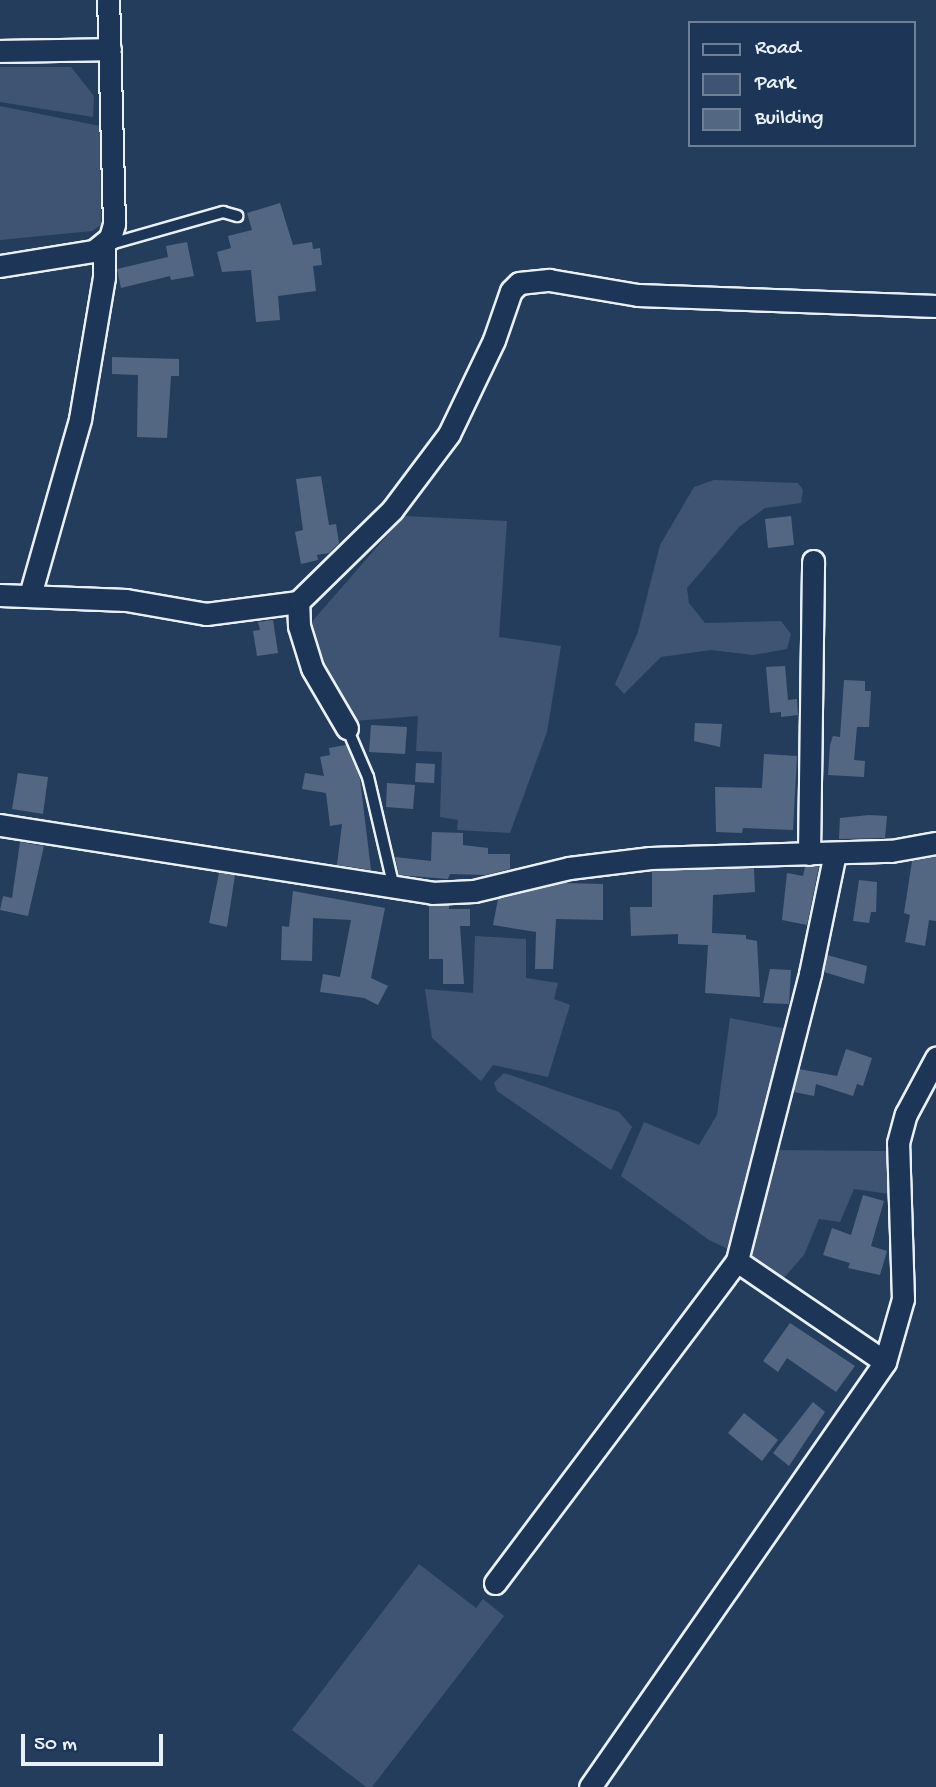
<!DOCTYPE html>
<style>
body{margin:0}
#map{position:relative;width:936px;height:1787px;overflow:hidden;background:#253d5d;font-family:"Gochi Hand",sans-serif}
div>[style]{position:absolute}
.green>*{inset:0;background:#3e5472}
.building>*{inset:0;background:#536782}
.roads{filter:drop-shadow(2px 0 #e8f1f8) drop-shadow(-2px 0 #e8f1f8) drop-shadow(0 2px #e8f1f8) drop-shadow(0 -2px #e8f1f8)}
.service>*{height:10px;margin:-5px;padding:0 5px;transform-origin:5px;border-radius:5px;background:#1d3557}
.minor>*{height:21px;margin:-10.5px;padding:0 10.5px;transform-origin:10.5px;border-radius:10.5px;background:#1d3557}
span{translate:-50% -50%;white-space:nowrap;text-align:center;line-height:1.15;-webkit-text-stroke:6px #1d3557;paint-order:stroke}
.legend{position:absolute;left:688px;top:21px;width:228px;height:126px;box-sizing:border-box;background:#1d3557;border:2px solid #6e8097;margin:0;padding:9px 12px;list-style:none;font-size:21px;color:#e8f1f8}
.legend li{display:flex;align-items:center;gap:14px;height:35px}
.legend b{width:35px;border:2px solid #6e8097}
.scale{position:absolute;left:21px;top:1734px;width:142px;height:32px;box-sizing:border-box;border:4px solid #e8f1f8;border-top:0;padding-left:9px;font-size:21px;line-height:24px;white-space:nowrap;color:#e8f1f8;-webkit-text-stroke:5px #1d3557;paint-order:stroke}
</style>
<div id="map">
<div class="green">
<div style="clip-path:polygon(0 67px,71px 67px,94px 96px,93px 117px,0 102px)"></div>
<div style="clip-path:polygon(0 106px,100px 126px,101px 225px,92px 231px,0 240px)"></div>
<div style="clip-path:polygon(714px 480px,798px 483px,803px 490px,801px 503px,765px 508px,739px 527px,687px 588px,689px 603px,705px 623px,781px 621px,791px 634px,787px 649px,753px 655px,711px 650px,661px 657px,624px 694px,615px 684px,638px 632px,660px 545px,694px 487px)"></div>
<div style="clip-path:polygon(404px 516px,507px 521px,499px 637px,561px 646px,547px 732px,510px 833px,457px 830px,458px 820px,440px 817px,442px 752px,416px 751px,418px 716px,354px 721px,320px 671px,309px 625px)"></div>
<div style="clip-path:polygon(475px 936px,526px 939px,526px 978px,558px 983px,554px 999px,570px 1005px,548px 1077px,493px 1065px,481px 1081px,432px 1038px,425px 989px,473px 993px)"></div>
<div style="clip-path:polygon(730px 1018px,787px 1029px,728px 1249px,709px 1240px,621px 1176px,644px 1122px,699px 1145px,717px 1115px)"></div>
<div style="clip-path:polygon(504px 1073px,619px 1112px,632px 1127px,611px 1170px,497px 1091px,494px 1083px)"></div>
<div style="clip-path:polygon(773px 1150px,886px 1151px,890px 1194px,854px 1189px,840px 1222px,819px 1219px,804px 1255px,781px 1281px,748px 1260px)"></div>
<div style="clip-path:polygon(419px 1564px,476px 1608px,483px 1599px,504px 1616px,372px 1787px,366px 1787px,292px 1730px)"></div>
</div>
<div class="building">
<div style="clip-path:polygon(280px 203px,293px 245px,312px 242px,313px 249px,320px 248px,322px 265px,313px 266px,316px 291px,278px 296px,280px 320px,256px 322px,251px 270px,222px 272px,217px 252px,231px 248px,228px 236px,252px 230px,247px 213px)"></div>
<div style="clip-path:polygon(187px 242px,194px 276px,171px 280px,170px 276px,121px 288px,117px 269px,168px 257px,166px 246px)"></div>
<div style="clip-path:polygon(112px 357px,179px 359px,179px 376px,171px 376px,167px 438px,137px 437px,138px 375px,112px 374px)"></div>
<div style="clip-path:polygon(321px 476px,329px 525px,336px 524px,339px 543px,329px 553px,317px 555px,318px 560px,301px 564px,295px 532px,303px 530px,296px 479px)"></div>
<div style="clip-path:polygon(791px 516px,794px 545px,768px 548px,765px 519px)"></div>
<div style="clip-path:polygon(273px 620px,278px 653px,257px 656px,253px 631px,260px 630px,258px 622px)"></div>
<div style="clip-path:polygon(785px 666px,788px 700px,797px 699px,798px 715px,781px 717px,781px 712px,770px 713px,766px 667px)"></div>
<div style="clip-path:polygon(844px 680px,865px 681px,865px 691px,871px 691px,869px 727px,857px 727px,854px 760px,865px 761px,864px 777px,828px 775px,830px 745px,833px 736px,840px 737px)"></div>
<div style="clip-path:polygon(695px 723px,722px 724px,720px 747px,694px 741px)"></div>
<div style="clip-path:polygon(371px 725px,407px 727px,405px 754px,369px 752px)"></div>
<div style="clip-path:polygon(346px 745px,360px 779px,371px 870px,337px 865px,342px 824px,330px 826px,326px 793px,302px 789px,305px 773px,324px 776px,320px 757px,330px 755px,329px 748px)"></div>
<div style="clip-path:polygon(764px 754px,797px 756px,793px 830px,743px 828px,742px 833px,716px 832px,715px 787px,762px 788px)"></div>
<div style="clip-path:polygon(416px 763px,435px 764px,434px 783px,415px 782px)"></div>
<div style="clip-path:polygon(18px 773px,48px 777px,43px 814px,12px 809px)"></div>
<div style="clip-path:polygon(387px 783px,415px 785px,413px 809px,386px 807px)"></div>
<div style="clip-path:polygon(869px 815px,887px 816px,885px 838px,839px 839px,840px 818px)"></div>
<div style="clip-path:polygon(432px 832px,463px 833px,463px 845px,488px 848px,488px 854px,510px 854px,510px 869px,486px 875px,450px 874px,448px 879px,399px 875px,395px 857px,431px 861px)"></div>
<div style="clip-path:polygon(20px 842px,44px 846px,28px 916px,0 910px,3px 896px,12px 898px)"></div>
<div style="clip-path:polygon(936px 857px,936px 921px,929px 920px,925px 946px,905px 942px,910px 915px,904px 913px,912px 861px)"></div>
<div style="clip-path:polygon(819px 866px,807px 925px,782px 920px,787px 873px,803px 876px,805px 867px)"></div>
<div style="clip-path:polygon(754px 868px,755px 892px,713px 895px,712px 933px,746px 935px,746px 939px,757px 941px,760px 997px,705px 993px,708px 945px,678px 944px,678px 934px,631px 936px,630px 907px,652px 907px,652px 871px)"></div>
<div style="clip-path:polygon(219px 873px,235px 875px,227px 927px,209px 923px)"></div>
<div style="clip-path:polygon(859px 880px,877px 882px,876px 912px,871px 912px,869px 923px,853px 921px)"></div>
<div style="clip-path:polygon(562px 883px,603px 884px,603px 920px,556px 919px,553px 969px,535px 969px,536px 932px,493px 925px,498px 899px)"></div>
<div style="clip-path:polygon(293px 891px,385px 908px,371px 978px,388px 986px,378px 1005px,364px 998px,320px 992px,323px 974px,340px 977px,351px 920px,313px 918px,312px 961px,281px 960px,282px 926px,289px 927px)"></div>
<div style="clip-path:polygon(449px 905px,449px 909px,470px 909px,470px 926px,460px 926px,464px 984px,443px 984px,443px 959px,429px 959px,429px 906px)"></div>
<div style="clip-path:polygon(827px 955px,867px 966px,864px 984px,824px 972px)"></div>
<div style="clip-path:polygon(770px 969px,791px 970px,789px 1004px,763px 1003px)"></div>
<div style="clip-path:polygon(846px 1049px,872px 1058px,863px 1086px,857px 1084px,853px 1096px,816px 1084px,814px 1096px,794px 1092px,799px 1069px,837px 1076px)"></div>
<div style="clip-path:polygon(863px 1195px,884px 1201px,871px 1246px,887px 1251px,880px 1275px,848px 1268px,850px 1263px,823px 1255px,832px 1228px,851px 1235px)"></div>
<div style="clip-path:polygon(790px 1323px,855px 1366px,836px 1392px,787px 1358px,778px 1372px,763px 1361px)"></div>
<div style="clip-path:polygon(813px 1402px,825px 1412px,789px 1466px,773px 1453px)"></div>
<div style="clip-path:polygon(744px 1413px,778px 1440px,762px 1461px,728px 1433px)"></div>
</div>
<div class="roads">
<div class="service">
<div style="left:107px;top:245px;width:121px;rotate:-15.9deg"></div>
<div style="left:223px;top:212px;width:15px;rotate:16deg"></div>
<div style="left:347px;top:728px;width:53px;rotate:66.8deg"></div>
<div style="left:368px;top:777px;width:114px;rotate:76.8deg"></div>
</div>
<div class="minor">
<div style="left:0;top:51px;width:110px;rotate:-1deg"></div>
<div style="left:0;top:266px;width:95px;rotate:-9.1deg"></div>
<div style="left:94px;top:251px;width:21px;rotate:-39deg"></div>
<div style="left:110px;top:238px;width:15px;rotate:-74deg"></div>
<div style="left:114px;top:224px;width:224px;rotate:-91.5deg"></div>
<div style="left:0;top:595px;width:126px;rotate:2.3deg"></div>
<div style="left:126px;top:600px;width:81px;rotate:9.9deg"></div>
<div style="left:206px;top:614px;width:93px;rotate:-7.4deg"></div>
<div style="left:30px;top:595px;width:183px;rotate:-74.1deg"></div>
<div style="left:80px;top:419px;width:144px;rotate:-80.4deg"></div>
<div style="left:104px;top:277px;width:32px;rotate:-90deg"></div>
<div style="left:347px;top:728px;width:69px;rotate:-120.3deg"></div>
<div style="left:312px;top:668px;width:44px;rotate:-107.2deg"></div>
<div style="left:299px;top:626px;width:24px;rotate:-92deg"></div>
<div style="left:298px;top:602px;width:132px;rotate:-44.4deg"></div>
<div style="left:392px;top:510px;width:95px;rotate:-53.1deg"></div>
<div style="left:449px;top:434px;width:104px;rotate:-64.4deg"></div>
<div style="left:494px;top:340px;width:52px;rotate:-70.9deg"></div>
<div style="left:511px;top:291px;width:11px;rotate:-45deg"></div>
<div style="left:519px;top:283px;width:30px;rotate:-6deg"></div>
<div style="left:549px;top:280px;width:90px;rotate:9.6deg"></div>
<div style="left:638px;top:295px;width:298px;rotate:2.1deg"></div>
<div style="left:0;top:825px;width:437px;rotate:8.9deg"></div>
<div style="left:432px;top:893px;width:42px;rotate:-2.7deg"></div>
<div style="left:474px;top:891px;width:98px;rotate:-13.6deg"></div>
<div style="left:569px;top:868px;width:82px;rotate:-7deg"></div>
<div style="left:650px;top:858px;width:241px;rotate:-1.7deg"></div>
<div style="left:891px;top:851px;width:46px;rotate:-10.1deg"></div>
<div style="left:835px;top:853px;width:124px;rotate:101.7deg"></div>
<div style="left:810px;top:974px;width:296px;rotate:104.3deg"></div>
<div style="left:737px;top:1261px;width:179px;rotate:34.3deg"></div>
<div style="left:809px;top:854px;width:293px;rotate:-89.2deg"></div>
<div style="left:495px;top:1583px;width:403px;rotate:-53.1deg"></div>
<div style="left:590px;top:1787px;width:517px;rotate:-55.23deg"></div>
<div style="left:885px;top:1362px;width:66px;rotate:-74.1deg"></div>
<div style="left:903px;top:1299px;width:156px;rotate:-91.8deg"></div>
<div style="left:898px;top:1143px;width:30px;rotate:-75deg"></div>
<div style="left:906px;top:1114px;width:64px;rotate:-61.8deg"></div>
</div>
</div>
<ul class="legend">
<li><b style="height:9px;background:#1d3557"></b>Road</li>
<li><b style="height:19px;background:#3e5472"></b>Park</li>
<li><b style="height:19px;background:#536782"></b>Building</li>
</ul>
<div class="scale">50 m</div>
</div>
